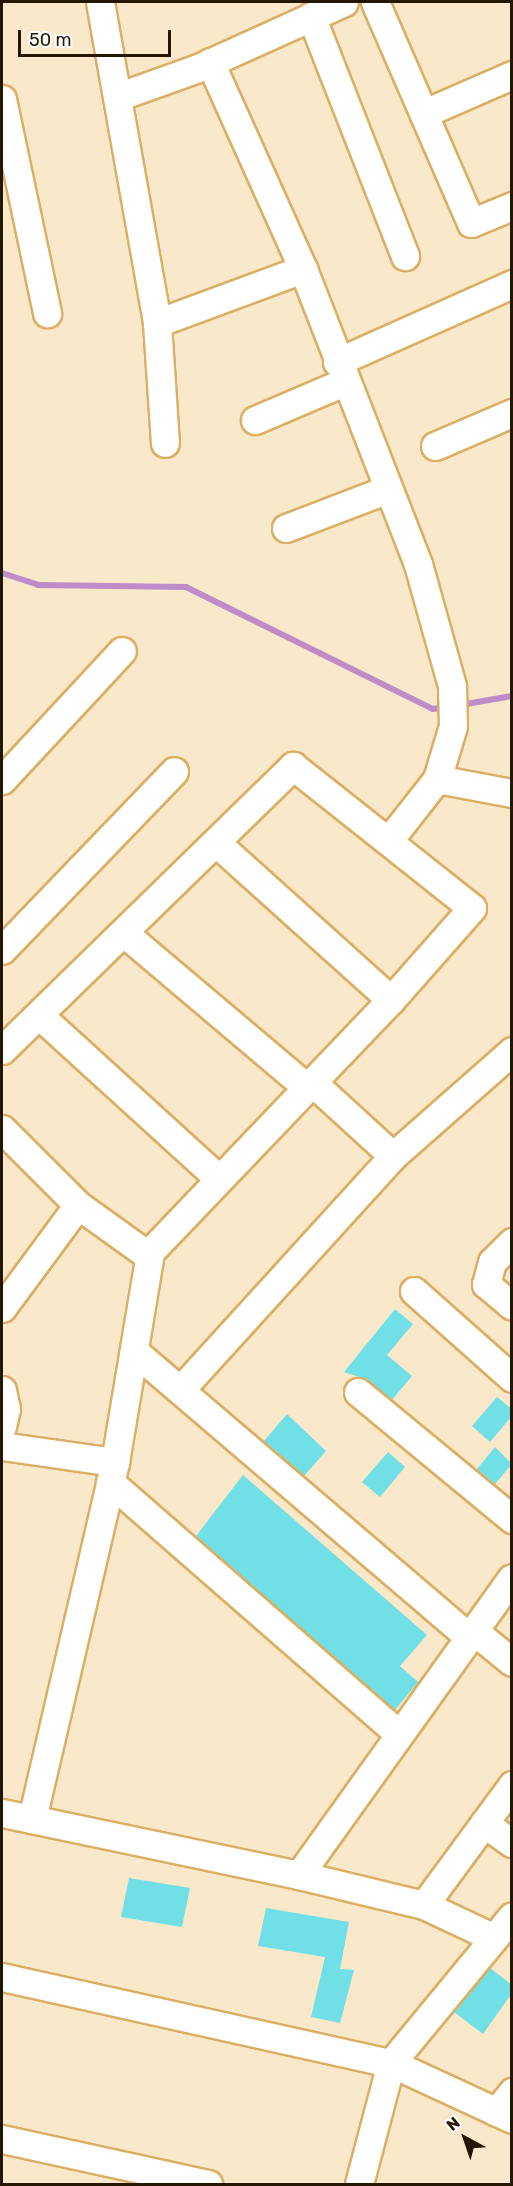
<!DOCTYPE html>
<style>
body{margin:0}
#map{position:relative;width:513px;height:2186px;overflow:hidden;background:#fae8cb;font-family:Rubik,sans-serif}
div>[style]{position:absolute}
.stream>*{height:6px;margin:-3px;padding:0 3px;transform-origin:3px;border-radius:3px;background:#be8cc9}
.building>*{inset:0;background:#70e0e6}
.roads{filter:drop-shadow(2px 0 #daaf64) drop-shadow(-2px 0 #daaf64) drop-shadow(0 2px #daaf64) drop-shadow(0 -2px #daaf64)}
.minor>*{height:27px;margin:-13.5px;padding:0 13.5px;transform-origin:13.5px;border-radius:13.5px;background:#fff}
span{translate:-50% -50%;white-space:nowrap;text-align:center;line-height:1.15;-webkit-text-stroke:4.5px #fff;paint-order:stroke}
.frame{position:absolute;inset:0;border:3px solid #241701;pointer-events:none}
.north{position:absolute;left:435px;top:2108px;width:60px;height:60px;-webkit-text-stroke:4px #fff;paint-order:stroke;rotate:320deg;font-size:16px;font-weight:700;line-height:24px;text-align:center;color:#241701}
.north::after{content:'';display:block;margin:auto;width:21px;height:27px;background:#241701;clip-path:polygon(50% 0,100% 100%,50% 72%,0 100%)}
.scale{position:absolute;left:18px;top:30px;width:153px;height:27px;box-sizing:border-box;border:3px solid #241701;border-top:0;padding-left:8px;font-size:18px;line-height:21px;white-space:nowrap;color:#241701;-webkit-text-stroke:4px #fff;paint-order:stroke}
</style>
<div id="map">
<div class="stream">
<div style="left:2px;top:573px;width:38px;rotate:18deg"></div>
<div style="left:38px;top:585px;width:148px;rotate:0.8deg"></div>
<div style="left:186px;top:587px;width:275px;rotate:26.3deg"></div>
<div style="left:433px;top:709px;width:14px;rotate:-8deg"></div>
<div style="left:460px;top:705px;width:53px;rotate:-9.8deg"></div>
</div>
<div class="building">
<div style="clip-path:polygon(395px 1309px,413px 1324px,387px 1355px,412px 1376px,392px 1400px,368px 1380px,344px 1372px)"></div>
<div style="clip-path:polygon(497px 1397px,512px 1409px,512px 1416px,490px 1442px,472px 1426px)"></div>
<div style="clip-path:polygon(287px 1414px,326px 1451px,304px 1476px,264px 1441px)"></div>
<div style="clip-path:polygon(495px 1447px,512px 1464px,495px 1484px,477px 1469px)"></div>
<div style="clip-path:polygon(388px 1452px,405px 1467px,380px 1497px,362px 1482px)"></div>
<div style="clip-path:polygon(243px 1475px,427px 1635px,400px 1666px,418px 1682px,395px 1710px,196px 1536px)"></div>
<div style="clip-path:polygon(129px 1878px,190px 1888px,182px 1927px,121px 1917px)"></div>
<div style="clip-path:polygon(266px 1908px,349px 1922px,340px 1969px,354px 1970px,340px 2023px,311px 2017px,325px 1957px,258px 1946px)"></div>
<div style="clip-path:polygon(490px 1968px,512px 1985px,512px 1993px,483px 2034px,454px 2012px)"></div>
</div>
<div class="roads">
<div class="minor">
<div style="left:100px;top:2px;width:326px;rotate:79.9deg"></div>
<div style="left:157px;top:323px;width:120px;rotate:86.2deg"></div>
<div style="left:375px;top:2px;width:241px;rotate:66.5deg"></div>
<div style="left:471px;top:223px;width:44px;rotate:-22.5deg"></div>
<div style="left:311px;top:16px;width:258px;rotate:68.6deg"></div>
<div style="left:210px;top:62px;width:227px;rotate:65.8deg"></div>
<div style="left:303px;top:269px;width:317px;rotate:68.7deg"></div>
<div style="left:418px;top:564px;width:127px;rotate:74.4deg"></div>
<div style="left:452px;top:686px;width:40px;rotate:88.6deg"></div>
<div style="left:453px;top:726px;width:55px;rotate:106.8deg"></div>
<div style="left:437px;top:779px;width:78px;rotate:128.2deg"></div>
<div style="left:120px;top:96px;width:83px;rotate:-19.7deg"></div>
<div style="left:198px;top:68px;width:160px;rotate:-24.3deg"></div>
<div style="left:2px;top:99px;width:219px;rotate:78.1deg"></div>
<div style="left:427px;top:112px;width:93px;rotate:-23.5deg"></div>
<div style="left:157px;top:323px;width:156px;rotate:-20.3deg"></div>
<div style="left:337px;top:362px;width:192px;rotate:-24deg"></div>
<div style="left:255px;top:420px;width:97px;rotate:-23.1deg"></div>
<div style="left:435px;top:446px;width:84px;rotate:-23.2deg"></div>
<div style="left:286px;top:528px;width:109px;rotate:-20.9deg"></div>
<div style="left:437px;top:779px;width:76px;rotate:10.6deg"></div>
<div style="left:2px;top:780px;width:176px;rotate:-47.1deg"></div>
<div style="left:124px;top:933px;width:238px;rotate:40.2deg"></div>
<div style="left:2px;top:950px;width:248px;rotate:-46.1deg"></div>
<div style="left:39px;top:1015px;width:241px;rotate:42.3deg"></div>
<div style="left:2px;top:1050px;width:407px;rotate:-44.3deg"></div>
<div style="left:293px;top:766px;width:228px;rotate:38.4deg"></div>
<div style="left:472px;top:908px;width:123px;rotate:131.4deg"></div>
<div style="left:2px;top:1129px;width:107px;rotate:45deg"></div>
<div style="left:78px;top:1205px;width:128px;rotate:126.4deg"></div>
<div style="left:393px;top:1156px;width:159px;rotate:-41.4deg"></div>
<div style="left:78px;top:1205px;width:87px;rotate:35.7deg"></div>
<div style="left:512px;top:1242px;width:28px;rotate:135deg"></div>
<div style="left:492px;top:1262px;width:23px;rotate:105deg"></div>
<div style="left:486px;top:1284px;width:34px;rotate:40deg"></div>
<div style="left:414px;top:1291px;width:131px;rotate:41.6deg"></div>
<div style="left:134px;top:1351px;width:440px;rotate:40.5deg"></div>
<div style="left:181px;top:1389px;width:315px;rotate:-47.7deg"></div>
<div style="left:393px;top:1156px;width:110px;rotate:-137.6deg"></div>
<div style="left:2px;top:1390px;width:19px;rotate:78deg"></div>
<div style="left:6px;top:1409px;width:18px;rotate:103deg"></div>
<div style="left:358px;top:1392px;width:200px;rotate:39.5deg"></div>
<div style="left:2px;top:1446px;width:114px;rotate:8.1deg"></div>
<div style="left:110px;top:1482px;width:383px;rotate:41.1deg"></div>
<div style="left:474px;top:1631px;width:49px;rotate:39.2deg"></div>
<div style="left:2px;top:1813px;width:303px;rotate:11.8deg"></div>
<div style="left:299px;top:1875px;width:365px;rotate:-54.4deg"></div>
<div style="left:32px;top:1819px;width:367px;rotate:-76.9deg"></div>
<div style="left:115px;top:1462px;width:213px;rotate:-80.5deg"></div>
<div style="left:150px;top:1252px;width:349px;rotate:-46.3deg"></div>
<div style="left:391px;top:1000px;width:233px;rotate:-138deg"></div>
<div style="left:484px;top:1823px;width:34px;rotate:36deg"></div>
<div style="left:299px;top:1875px;width:129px;rotate:13.5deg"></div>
<div style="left:424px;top:1905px;width:149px;rotate:-53.7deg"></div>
<div style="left:424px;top:1905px;width:77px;rotate:25.2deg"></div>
<div style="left:2px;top:1977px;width:398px;rotate:12.5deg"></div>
<div style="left:391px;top:2063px;width:133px;rotate:24.8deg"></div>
<div style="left:496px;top:2112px;width:26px;rotate:-51deg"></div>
<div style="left:2px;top:2139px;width:211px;rotate:12.3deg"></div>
<div style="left:359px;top:2184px;width:125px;rotate:-75.2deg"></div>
<div style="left:391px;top:2063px;width:190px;rotate:-50.5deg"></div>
</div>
</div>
<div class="frame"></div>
<div class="north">N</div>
<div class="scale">50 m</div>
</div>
